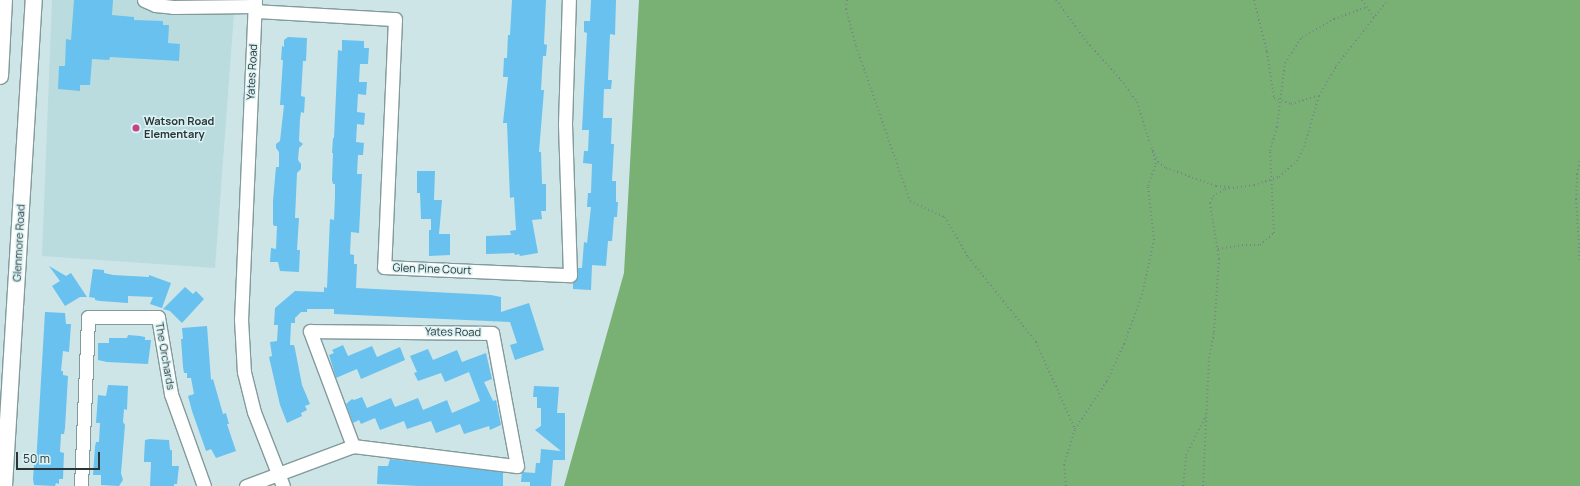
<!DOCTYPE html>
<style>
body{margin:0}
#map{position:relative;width:1580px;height:486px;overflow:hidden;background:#cde5e7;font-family:Manrope,sans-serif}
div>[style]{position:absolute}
.built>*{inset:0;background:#badcdf}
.forest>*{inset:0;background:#78b173}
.building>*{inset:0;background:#68c1ee}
.path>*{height:2px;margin-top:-1px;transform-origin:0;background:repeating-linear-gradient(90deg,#768788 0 1px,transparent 0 4px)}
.roads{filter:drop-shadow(1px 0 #839a9c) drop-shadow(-1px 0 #839a9c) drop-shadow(0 1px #839a9c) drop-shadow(0 -1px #839a9c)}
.minor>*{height:13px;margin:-6.5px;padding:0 6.5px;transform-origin:6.5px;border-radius:6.5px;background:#fff}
.major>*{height:16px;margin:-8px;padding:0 8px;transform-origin:8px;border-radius:8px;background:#fff}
.dots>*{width:11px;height:11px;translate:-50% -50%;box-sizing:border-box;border:2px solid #daf2f4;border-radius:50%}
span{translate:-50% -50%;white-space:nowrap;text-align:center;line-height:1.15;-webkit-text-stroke:3px #daf2f4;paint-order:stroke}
.street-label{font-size:11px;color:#2b3536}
.poi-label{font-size:11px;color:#2b3536;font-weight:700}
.left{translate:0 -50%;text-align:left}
.scale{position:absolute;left:16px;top:452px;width:84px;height:18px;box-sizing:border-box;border:2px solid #2b3536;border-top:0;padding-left:5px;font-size:12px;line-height:14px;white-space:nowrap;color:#2b3536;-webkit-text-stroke:3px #daf2f4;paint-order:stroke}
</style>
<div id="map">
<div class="built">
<div style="clip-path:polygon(52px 0,235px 0,215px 268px,42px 256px)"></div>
</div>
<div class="forest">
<div style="clip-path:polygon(639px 0,1580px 0,1580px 486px,564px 486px,624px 273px)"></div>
</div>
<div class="building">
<div style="clip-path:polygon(74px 0,113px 0,112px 15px,134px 17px,134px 20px,163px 21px,163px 25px,169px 25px,168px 43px,180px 44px,179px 61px,110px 57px,109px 60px,92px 59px,90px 85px,80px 85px,80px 91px,58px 89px,59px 66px,65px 66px,66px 39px,71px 40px)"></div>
<div style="clip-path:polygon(512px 0,546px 0,544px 44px,547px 45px,546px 56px,543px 56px,542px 72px,541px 90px,544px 90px,539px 152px,541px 152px,542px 184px,546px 184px,546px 211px,541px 211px,542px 219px,532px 220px,538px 253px,520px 256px,519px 254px,515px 255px,514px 253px,486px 254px,486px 236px,511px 235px,510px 231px,516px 230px,514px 197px,510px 198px,507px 123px,503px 123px,508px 77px,503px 77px,504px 58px,507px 58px,508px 35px,510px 35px)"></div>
<div style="clip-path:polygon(591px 0,616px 0,615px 35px,610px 34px,608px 80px,612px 80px,611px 89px,604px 89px,603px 118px,612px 118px,611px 144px,614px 144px,612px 181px,616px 181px,616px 202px,618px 202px,617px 217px,614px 217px,612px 241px,608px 241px,606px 266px,592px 265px,591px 290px,573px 289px,573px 282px,578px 275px,578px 268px,582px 268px,584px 242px,587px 243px,591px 207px,587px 207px,588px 193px,591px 193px,592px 164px,583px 163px,584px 151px,588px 151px,589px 130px,582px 130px,587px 33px,584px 32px,584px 21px,590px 21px)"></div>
<div style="clip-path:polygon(288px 37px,307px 38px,306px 61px,303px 61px,301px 96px,305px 97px,304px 113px,301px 112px,300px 119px,299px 141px,303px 144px,299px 148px,298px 160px,301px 164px,301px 169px,297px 173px,295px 218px,299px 218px,297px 250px,300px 250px,299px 272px,280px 271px,278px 262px,270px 262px,271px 248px,276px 249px,277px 226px,274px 226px,273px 224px,273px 201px,276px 167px,279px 167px,279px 152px,276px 148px,276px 144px,280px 141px,284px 105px,280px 105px,283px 60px,281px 60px,282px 46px,284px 47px,284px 40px)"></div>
<div style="clip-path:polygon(342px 40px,364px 41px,364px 48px,369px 48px,368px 64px,360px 64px,359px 82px,367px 82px,366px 95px,358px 94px,357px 112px,365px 113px,364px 125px,357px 124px,356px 142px,364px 143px,363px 155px,358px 155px,357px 174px,362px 174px,359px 233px,351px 232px,350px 254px,354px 255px,354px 264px,357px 264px,356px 288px,491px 295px,501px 297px,501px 312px,529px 303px,544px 350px,515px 360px,510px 345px,517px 343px,510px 322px,334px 314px,334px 309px,307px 309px,307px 312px,301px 312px,295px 318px,295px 323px,291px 323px,290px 345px,294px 345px,295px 349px,302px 385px,310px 404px,305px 406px,307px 410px,301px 413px,302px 416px,287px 423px,280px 405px,269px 357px,272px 356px,270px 342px,277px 341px,278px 325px,274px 325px,275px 308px,295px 291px,324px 292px,324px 287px,327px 288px,330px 219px,334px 220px,335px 197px,335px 184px,333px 184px,332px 180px,333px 153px,332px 153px,333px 138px,334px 138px,338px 50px,342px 51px)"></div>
<div style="clip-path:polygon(417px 171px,435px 171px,434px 200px,442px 200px,439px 234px,450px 234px,450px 255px,429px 256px,429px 230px,431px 230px,431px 219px,421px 219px,420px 193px,417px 193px)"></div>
<div style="clip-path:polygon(49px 266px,66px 276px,71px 273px,87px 297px,80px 297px,65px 306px,52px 286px,60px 281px)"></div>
<div style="clip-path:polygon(93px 269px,104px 270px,104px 273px,113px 275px,149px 277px,149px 275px,171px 283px,162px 308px,150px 304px,153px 297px,128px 296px,128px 303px,100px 301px,95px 300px,95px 298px,89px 297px)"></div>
<div style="clip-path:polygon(185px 287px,193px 294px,196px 291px,204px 299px,182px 323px,170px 311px,163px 309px)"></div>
<div style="clip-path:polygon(45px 312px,65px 313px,66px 324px,71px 324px,69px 352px,63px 351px,61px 371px,63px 371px,63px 375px,68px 376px,65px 428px,64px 434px,61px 434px,60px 452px,64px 453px,63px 479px,59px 479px,59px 484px,56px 483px,55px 486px,34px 485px,33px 479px,34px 465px,36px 465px)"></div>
<div style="clip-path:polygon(207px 326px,211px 380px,213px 379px,223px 414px,226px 413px,229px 424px,227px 424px,236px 451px,216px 458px,211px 449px,206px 451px,192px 411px,188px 396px,194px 394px,191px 378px,187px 378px,187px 373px,184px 373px,183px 367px,181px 339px,183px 339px,182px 328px)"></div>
<div style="clip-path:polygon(128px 335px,140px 336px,145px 337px,145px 340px,151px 340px,148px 364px,107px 362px,98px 360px,98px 343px,109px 343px,109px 338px,127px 338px)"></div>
<div style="clip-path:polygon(343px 345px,348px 356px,372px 346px,377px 357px,400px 347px,405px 360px,361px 379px,357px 369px,336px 378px,329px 355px,334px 353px,332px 350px)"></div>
<div style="clip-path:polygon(428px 349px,433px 360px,457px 350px,462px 362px,486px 353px,492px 379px,484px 382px,493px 401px,496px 400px,501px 425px,490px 430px,489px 426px,464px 434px,460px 424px,436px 433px,431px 421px,407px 429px,404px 421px,380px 430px,375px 418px,361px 424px,359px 420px,353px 423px,346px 404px,352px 399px,354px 400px,362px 397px,367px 408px,391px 398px,395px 407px,418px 398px,423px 410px,447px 400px,452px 413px,480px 401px,469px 372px,445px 382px,441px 373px,418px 381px,414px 373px,417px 372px,410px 356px)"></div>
<div style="clip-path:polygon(108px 385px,128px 386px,127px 410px,124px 409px,123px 422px,125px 425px,121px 473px,123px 480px,119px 486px,101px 485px,101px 475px,93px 475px,95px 447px,96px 442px,99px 442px,100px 423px,96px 423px,98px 395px,106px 396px)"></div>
<div style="clip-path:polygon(534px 386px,559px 387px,557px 413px,565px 413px,565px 460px,553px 460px,551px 486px,530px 486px,530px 482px,521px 482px,522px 472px,535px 473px,536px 463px,540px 463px,541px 449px,561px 451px,535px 430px,541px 426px,541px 408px,537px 408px,537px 397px,533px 397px)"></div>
<div style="clip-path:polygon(150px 439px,169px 440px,170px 450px,172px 450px,172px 466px,179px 466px,177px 484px,174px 484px,174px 486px,150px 486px,151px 462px,144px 462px,144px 459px,145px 440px)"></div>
<div style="clip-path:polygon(390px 459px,503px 472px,503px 486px,419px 486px,377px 484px,378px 466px,388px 466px)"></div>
</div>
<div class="path">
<div style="left:847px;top:0;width:9px;rotate:96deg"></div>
<div style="left:846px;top:9px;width:38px;rotate:75deg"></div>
<div style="left:856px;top:46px;width:164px;rotate:70.8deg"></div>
<div style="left:910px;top:201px;width:38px;rotate:25deg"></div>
<div style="left:945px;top:217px;width:46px;rotate:60.1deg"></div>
<div style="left:968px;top:257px;width:109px;rotate:51.3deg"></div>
<div style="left:1036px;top:342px;width:95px;rotate:65.9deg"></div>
<div style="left:1056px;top:0;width:52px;rotate:53.6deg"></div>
<div style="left:1087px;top:42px;width:51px;rotate:48.2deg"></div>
<div style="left:1121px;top:80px;width:27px;rotate:54deg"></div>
<div style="left:1137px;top:102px;width:44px;rotate:72.8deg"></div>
<div style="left:1254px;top:0;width:54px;rotate:76deg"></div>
<div style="left:1267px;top:52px;width:47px;rotate:81.3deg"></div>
<div style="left:1274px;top:98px;width:18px;rotate:19deg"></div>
<div style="left:1291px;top:104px;width:28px;rotate:-17deg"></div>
<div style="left:1362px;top:0;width:22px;rotate:56deg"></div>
<div style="left:1153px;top:150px;width:13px;rotate:67deg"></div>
<div style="left:1158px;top:162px;width:10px;rotate:37deg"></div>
<div style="left:1166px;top:168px;width:53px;rotate:19.8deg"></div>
<div style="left:1216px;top:186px;width:16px;rotate:4deg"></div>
<div style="left:1580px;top:161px;width:13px;rotate:103deg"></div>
<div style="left:1577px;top:174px;width:25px;rotate:92deg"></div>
<div style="left:1576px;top:199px;width:64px;rotate:86.4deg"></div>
<div style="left:1218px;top:249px;width:24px;rotate:-9deg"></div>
<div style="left:1242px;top:245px;width:18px"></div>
<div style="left:1260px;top:245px;width:18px;rotate:-41deg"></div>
<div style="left:1274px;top:233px;width:82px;rotate:-92.8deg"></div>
<div style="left:1270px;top:151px;width:25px;rotate:-74deg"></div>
<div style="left:1277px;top:127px;width:64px;rotate:-82.9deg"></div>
<div style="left:1285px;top:63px;width:31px;rotate:-57deg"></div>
<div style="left:1302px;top:37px;width:37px;rotate:-29deg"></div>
<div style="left:1334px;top:19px;width:35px;rotate:-20deg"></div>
<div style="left:1066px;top:486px;width:21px;rotate:-95deg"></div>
<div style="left:1064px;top:465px;width:38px;rotate:-73deg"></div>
<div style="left:1075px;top:429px;width:58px;rotate:-56.3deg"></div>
<div style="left:1107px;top:381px;width:41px;rotate:-65.3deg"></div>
<div style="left:1124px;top:344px;width:52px;rotate:-69.8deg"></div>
<div style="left:1142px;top:295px;width:56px;rotate:-77.7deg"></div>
<div style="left:1154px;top:240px;width:54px;rotate:-96.3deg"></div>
<div style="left:1148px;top:186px;width:23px;rotate:-70deg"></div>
<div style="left:1156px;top:164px;width:20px;rotate:-105deg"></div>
<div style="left:1183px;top:486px;width:31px;rotate:-84deg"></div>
<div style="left:1186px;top:455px;width:44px;rotate:-62.9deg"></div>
<div style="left:1203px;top:486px;width:128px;rotate:-87.3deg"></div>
<div style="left:1209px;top:358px;width:26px;rotate:-79deg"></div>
<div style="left:1214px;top:332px;width:73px;rotate:-86.1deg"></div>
<div style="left:1219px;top:259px;width:57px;rotate:-99.1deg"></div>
<div style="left:1210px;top:203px;width:8px;rotate:-67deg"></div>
<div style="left:1213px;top:196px;width:14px;rotate:-30deg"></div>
<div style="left:1225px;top:189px;width:29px;rotate:-8deg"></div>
<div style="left:1254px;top:185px;width:26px;rotate:-18deg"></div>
<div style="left:1279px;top:177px;width:24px;rotate:-42deg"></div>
<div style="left:1297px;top:161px;width:16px;rotate:-63deg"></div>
<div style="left:1304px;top:147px;width:53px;rotate:-73.6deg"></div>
<div style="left:1319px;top:96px;width:34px;rotate:-60deg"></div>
<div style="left:1336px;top:66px;width:84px;rotate:-51.8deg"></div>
</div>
<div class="roads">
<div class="minor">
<div style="left:144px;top:0;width:12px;rotate:24deg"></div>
<div style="left:155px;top:5px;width:18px;rotate:6deg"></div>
<div style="left:173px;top:7px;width:82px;rotate:-0.7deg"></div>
<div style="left:255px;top:0;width:319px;rotate:92.5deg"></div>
<div style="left:241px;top:319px;width:53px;rotate:86.8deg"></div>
<div style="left:244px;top:372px;width:41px;rotate:76deg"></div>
<div style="left:254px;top:412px;width:79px;rotate:68.6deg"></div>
<div style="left:255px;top:11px;width:140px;rotate:3.3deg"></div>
<div style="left:395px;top:19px;width:248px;rotate:92.5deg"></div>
<div style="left:384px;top:267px;width:186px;rotate:2.5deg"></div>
<div style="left:570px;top:275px;width:151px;rotate:-91.9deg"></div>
<div style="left:565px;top:124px;width:124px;rotate:-88.2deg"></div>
<div style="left:81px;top:486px;width:169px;rotate:-87.6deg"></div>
<div style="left:88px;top:317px;width:70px"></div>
<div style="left:158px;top:317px;width:78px;rotate:80.4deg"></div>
<div style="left:171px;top:394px;width:98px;rotate:70.3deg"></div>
<div style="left:246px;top:486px;width:114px;rotate:-20.5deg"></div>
<div style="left:353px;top:446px;width:165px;rotate:7deg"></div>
<div style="left:517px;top:466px;width:135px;rotate:-100.6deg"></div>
<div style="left:492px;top:333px;width:182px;rotate:-179.4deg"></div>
<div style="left:310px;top:331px;width:123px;rotate:69.5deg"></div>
</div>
<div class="major">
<div style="left:0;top:76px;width:76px;rotate:-87deg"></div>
<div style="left:4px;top:486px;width:487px;rotate:-86.5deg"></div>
</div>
</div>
<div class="dots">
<div style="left:136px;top:128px;background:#c64185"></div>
</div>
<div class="street-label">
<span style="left:252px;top:72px;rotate:-87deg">Yates Road</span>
<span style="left:19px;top:243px;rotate:-87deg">Glenmore Road</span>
<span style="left:432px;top:269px;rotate:2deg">Glen Pine Court</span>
<span style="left:453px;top:332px;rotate:1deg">Yates Road</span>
<span style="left:165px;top:356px;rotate:80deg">The Orchards</span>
</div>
<div class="poi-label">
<span class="left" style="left:144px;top:128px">Watson Road<br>Elementary</span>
</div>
<div class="scale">50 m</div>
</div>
